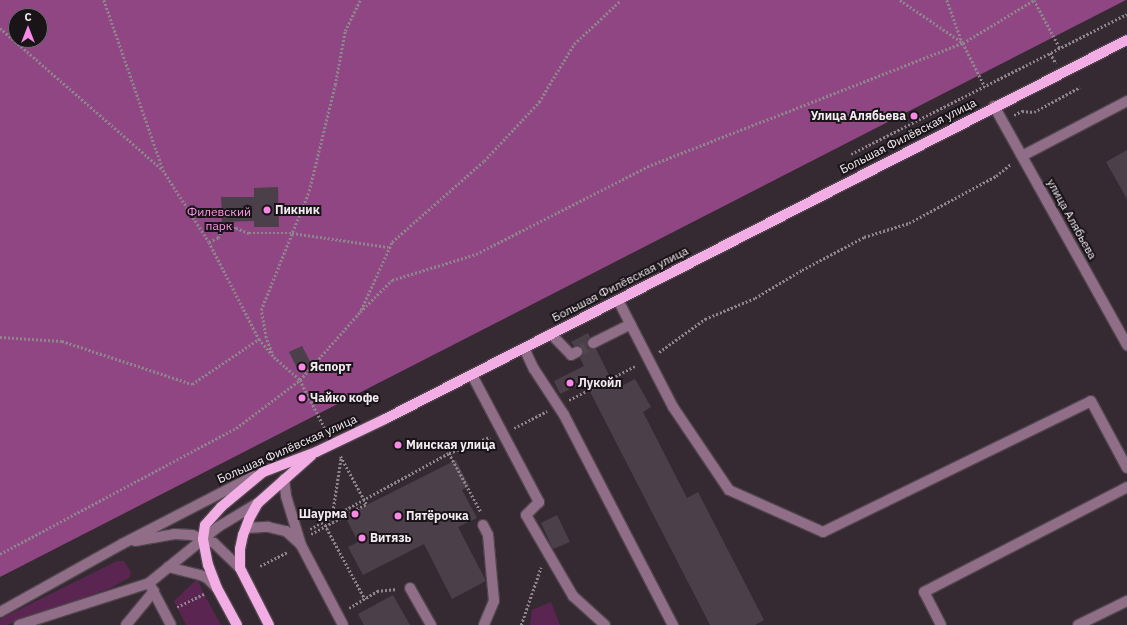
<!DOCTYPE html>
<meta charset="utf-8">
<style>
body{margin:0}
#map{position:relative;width:1127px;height:625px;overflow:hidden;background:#352a32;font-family:"IBM Plex Sans",sans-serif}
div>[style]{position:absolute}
.green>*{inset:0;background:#5a2551}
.forest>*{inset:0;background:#8f4682}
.building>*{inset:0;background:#4b4049}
.minor-tunnel>*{height:10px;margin-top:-5px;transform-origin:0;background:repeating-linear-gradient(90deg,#52474f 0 10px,transparent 0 15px)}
.path>*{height:2.5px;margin-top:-1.25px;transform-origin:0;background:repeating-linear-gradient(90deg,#8f858c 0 2px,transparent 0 4px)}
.roads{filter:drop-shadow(1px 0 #50454d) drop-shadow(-1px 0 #50454d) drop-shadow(0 1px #50454d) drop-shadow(0 -1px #50454d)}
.minor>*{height:10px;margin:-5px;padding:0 5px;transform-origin:5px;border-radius:5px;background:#906e88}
.major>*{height:10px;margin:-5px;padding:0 5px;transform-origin:5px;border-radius:5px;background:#f2ade4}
.dots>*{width:11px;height:11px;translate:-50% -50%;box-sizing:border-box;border:2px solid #191418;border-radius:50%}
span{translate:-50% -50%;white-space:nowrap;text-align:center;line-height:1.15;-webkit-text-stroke:4px #191418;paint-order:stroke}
.poi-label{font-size:12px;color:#f3ebf1;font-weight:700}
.right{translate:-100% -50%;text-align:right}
.left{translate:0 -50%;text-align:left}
.street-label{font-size:12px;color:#f3ebf1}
.park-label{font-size:12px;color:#fd98ea}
.north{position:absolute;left:8px;top:8px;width:40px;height:40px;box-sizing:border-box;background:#191418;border:1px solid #706a6f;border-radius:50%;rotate:0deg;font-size:11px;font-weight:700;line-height:16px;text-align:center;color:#f3ebf1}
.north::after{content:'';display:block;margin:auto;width:14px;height:18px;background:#fb87e6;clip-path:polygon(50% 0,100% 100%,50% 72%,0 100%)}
</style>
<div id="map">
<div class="green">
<div style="clip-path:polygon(117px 561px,124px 561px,131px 572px,130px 577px,111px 588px,7px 625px,0 625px,0 619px)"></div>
<div style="clip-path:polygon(197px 579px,204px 594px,221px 625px,186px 625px,174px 601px)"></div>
<div style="clip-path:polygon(551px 602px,560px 625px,530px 625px,532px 610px)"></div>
</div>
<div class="forest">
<div style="clip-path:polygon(evenodd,0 0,1126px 0,0 577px,0 0,16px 16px,40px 16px,40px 40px,16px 40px,16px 16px)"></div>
</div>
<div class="building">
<div style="clip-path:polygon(1127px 150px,1127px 199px,1106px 162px)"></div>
<div style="clip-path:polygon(278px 187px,279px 227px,254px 227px,254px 221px,222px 222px,221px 197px,254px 197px,254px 188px)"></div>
<div style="clip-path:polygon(588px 333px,590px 337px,587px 340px,587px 346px,590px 349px,596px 349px,616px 389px,635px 379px,651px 407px,643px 412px,687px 498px,698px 492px,764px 620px,755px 625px,710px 625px,585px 382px,560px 394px,554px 381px,584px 366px,580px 358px,583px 355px,583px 349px,580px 346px,574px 346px,571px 342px)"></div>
<div style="clip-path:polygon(302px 346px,312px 365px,299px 372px,289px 352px)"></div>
<div style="clip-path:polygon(456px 460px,469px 486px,462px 490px,477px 518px,458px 527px,486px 581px,452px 599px,424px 544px,363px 575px,348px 547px,358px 542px,345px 516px)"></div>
<div style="clip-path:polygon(557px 515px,570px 542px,553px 549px,541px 523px)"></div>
<div style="clip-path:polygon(393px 595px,410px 625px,364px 625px,358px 614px)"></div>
</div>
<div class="minor-tunnel">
<div style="left:577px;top:352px;width:18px;rotate:-29deg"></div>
</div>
<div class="path">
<div style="left:104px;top:0;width:179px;rotate:70.8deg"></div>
<div style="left:900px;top:0;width:76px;rotate:34.3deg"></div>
<div style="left:963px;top:43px;width:49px;rotate:63.4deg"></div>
<div style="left:947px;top:0;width:45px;rotate:70.3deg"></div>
<div style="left:1034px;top:0;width:55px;rotate:61.6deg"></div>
<div style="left:0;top:28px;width:216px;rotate:41.1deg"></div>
<div style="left:163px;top:170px;width:85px;rotate:57.4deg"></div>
<div style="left:209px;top:242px;width:109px;rotate:62.7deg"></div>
<div style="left:259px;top:339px;width:23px;rotate:50deg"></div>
<div style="left:274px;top:357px;width:35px;rotate:41deg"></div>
<div style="left:300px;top:380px;width:59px;rotate:62.6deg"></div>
<div style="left:1050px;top:53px;width:12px;rotate:59deg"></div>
<div style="left:1014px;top:115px;width:9px;rotate:-27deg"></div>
<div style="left:1022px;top:111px;width:12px;rotate:5deg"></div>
<div style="left:1034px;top:112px;width:52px;rotate:-28.5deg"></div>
<div style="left:851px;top:154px;width:309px;rotate:-26.9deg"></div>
<div style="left:209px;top:242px;width:10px;rotate:-24deg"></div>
<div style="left:218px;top:238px;width:11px;rotate:-68deg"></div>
<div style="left:222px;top:228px;width:14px"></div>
<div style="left:236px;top:228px;width:14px;rotate:21deg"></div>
<div style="left:249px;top:233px;width:43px"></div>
<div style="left:292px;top:233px;width:97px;rotate:8.3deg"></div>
<div style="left:361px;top:310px;width:75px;rotate:-65.5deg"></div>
<div style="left:392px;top:242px;width:123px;rotate:-41.4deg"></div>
<div style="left:484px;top:161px;width:81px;rotate:-47deg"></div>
<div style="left:539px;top:102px;width:68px;rotate:-58.9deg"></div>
<div style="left:574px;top:44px;width:64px;rotate:-43.1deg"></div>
<div style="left:0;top:337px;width:62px;rotate:3.7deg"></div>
<div style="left:62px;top:341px;width:137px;rotate:18.3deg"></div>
<div style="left:192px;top:384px;width:81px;rotate:-33.9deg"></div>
<div style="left:659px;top:352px;width:57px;rotate:-35.7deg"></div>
<div style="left:705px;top:319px;width:54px;rotate:-22.8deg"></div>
<div style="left:755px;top:298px;width:55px;rotate:-30.8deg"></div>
<div style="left:802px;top:270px;width:70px;rotate:-28deg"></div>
<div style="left:864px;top:237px;width:47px;rotate:-17.3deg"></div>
<div style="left:909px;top:223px;width:99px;rotate:-28.4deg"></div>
<div style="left:996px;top:176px;width:19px;rotate:-39deg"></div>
<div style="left:272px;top:353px;width:16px;rotate:-112deg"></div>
<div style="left:266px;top:338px;width:28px;rotate:-100deg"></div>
<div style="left:261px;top:310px;width:128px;rotate:-68deg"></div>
<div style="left:309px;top:191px;width:109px;rotate:-76.2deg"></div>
<div style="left:335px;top:85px;width:55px;rotate:-79.5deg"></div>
<div style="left:345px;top:31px;width:34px;rotate:-64deg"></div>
<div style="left:569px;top:400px;width:76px;rotate:-27.2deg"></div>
<div style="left:514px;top:428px;width:37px;rotate:-27deg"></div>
<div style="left:449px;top:453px;width:67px;rotate:61.5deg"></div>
<div style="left:332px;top:516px;width:60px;rotate:-81.3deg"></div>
<div style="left:323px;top:521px;width:89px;rotate:61.7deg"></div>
<div style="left:310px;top:529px;width:158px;rotate:-28.7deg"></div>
<div style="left:449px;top:453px;width:44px;rotate:-21.3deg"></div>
<div style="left:311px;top:534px;width:63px;rotate:-28.6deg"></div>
<div style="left:366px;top:504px;width:55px;rotate:-118.4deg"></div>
<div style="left:0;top:554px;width:268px;rotate:-28.1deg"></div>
<div style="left:236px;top:428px;width:80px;rotate:-36.9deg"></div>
<div style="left:300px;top:380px;width:91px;rotate:-48.6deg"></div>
<div style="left:360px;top:312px;width:45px;rotate:-45deg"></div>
<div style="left:392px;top:280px;width:88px;rotate:-17.2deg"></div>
<div style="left:476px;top:254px;width:196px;rotate:-27deg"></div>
<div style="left:651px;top:165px;width:335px;rotate:-21.4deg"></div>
<div style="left:963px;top:43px;width:83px;rotate:-31.2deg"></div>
<div style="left:260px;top:566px;width:30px;rotate:-27deg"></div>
<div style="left:177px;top:607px;width:30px;rotate:-26deg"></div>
<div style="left:349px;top:608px;width:33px;rotate:-31deg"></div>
<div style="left:377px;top:591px;width:20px;rotate:-6deg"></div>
<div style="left:521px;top:625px;width:61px;rotate:-71deg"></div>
</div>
<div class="roads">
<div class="minor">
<div style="left:994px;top:106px;width:274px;rotate:60.9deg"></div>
<div style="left:1022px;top:156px;width:119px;rotate:-27.6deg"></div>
<div style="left:618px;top:300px;width:120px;rotate:62.8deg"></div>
<div style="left:673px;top:407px;width:100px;rotate:56deg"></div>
<div style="left:729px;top:490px;width:103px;rotate:24.1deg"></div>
<div style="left:823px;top:532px;width:298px;rotate:-26deg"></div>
<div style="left:1091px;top:401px;width:76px;rotate:61.8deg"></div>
<div style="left:551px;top:334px;width:29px;rotate:46deg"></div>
<div style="left:571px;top:355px;width:7px;rotate:-27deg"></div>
<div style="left:593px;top:343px;width:42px;rotate:-26.6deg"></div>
<div style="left:524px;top:348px;width:23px;rotate:65deg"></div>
<div style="left:534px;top:369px;width:55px;rotate:56.9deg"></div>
<div style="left:564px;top:415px;width:237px;rotate:62.6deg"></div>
<div style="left:472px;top:375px;width:144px;rotate:62.2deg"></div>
<div style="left:539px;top:502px;width:18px;rotate:135deg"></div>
<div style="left:526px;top:515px;width:94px;rotate:59.9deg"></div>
<div style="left:573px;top:596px;width:43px;rotate:42.2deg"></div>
<div style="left:284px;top:479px;width:17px;rotate:83deg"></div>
<div style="left:286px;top:496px;width:51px;rotate:73deg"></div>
<div style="left:301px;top:545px;width:90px;rotate:62.3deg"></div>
<div style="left:483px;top:525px;width:11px;rotate:63deg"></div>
<div style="left:488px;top:535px;width:66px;rotate:84.8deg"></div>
<div style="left:494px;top:601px;width:26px;rotate:113deg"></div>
<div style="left:246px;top:528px;width:22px;rotate:-3deg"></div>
<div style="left:268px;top:527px;width:18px;rotate:13deg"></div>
<div style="left:286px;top:531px;width:19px;rotate:43deg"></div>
<div style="left:135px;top:541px;width:40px;rotate:-10deg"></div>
<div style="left:174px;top:534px;width:18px;rotate:3deg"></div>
<div style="left:192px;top:535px;width:23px;rotate:20deg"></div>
<div style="left:214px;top:543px;width:36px;rotate:44deg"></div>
<div style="left:168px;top:567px;width:33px;rotate:14deg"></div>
<div style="left:200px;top:575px;width:8px;rotate:23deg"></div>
<div style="left:207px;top:578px;width:14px;rotate:45deg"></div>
<div style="left:149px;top:583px;width:47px;rotate:62.4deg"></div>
<div style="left:410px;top:588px;width:43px;rotate:60.4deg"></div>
<div style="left:0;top:612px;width:140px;rotate:-29.1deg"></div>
<div style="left:122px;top:544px;width:148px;rotate:-27.3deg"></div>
<div style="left:19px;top:625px;width:137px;rotate:-17.9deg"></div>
<div style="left:149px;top:583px;width:89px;rotate:-39.1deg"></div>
<div style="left:218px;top:527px;width:47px;rotate:-31deg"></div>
<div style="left:126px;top:625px;width:44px;rotate:-50.5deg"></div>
<div style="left:941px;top:625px;width:37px;rotate:-117deg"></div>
<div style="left:924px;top:592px;width:229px;rotate:-27.3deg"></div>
<div style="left:1078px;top:625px;width:55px;rotate:-26.1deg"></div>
</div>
<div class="major">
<div style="left:237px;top:625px;width:42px;rotate:-118.4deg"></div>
<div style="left:217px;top:588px;width:25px;rotate:-111deg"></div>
<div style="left:208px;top:565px;width:26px;rotate:-101deg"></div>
<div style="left:203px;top:539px;width:14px;rotate:-82deg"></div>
<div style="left:205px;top:525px;width:24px;rotate:-48deg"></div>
<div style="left:221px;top:507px;width:55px;rotate:-39.8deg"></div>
<div style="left:263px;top:472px;width:57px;rotate:-20.7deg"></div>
<div style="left:316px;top:452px;width:76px;rotate:-25.6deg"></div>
<div style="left:385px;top:419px;width:833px;rotate:-27.06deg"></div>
<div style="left:269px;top:625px;width:64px;rotate:-117deg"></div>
<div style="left:240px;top:568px;width:19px;rotate:-90deg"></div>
<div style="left:240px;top:549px;width:14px;rotate:-78deg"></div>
<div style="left:243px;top:535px;width:17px;rotate:-69deg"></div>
<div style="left:249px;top:519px;width:18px;rotate:-61deg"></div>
<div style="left:258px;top:503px;width:71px;rotate:-41.6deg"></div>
</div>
</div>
<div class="dots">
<div style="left:914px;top:116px;background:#fb87e6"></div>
<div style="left:267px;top:210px;background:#fb87e6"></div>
<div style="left:302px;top:367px;background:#fb87e6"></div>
<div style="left:570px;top:383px;background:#fb87e6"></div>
<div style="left:302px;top:398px;background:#fb87e6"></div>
<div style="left:398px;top:445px;background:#fb87e6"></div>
<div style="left:355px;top:514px;background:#fb87e6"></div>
<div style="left:398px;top:516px;background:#fb87e6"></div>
<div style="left:362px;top:538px;background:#fb87e6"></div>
</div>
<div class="poi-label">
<span class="right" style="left:906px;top:116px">Улица Алябьева</span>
<span class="left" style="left:275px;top:210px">Пикник</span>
<span class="left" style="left:310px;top:367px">Яспорт</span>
<span class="left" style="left:578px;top:383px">Лукойл</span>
<span class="left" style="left:310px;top:398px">Чайко кофе</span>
<span class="left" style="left:406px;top:445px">Минская улица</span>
<span class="right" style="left:347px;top:514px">Шаурма</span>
<span class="left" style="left:406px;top:516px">Пятёрочка</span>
<span class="left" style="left:370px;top:538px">Витязь</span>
</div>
<div class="street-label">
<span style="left:908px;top:136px;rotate:-27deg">Большая Филёвская улица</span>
<span style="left:1072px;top:219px;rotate:61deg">улица Алябьева</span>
<span style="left:620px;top:284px;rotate:-27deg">Большая Филёвская улица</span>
<span style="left:287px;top:449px;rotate:-24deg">Большая Филёвская улица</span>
</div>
<div class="park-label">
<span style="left:219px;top:219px">Филевский<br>парк</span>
</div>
<div class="north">С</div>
</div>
